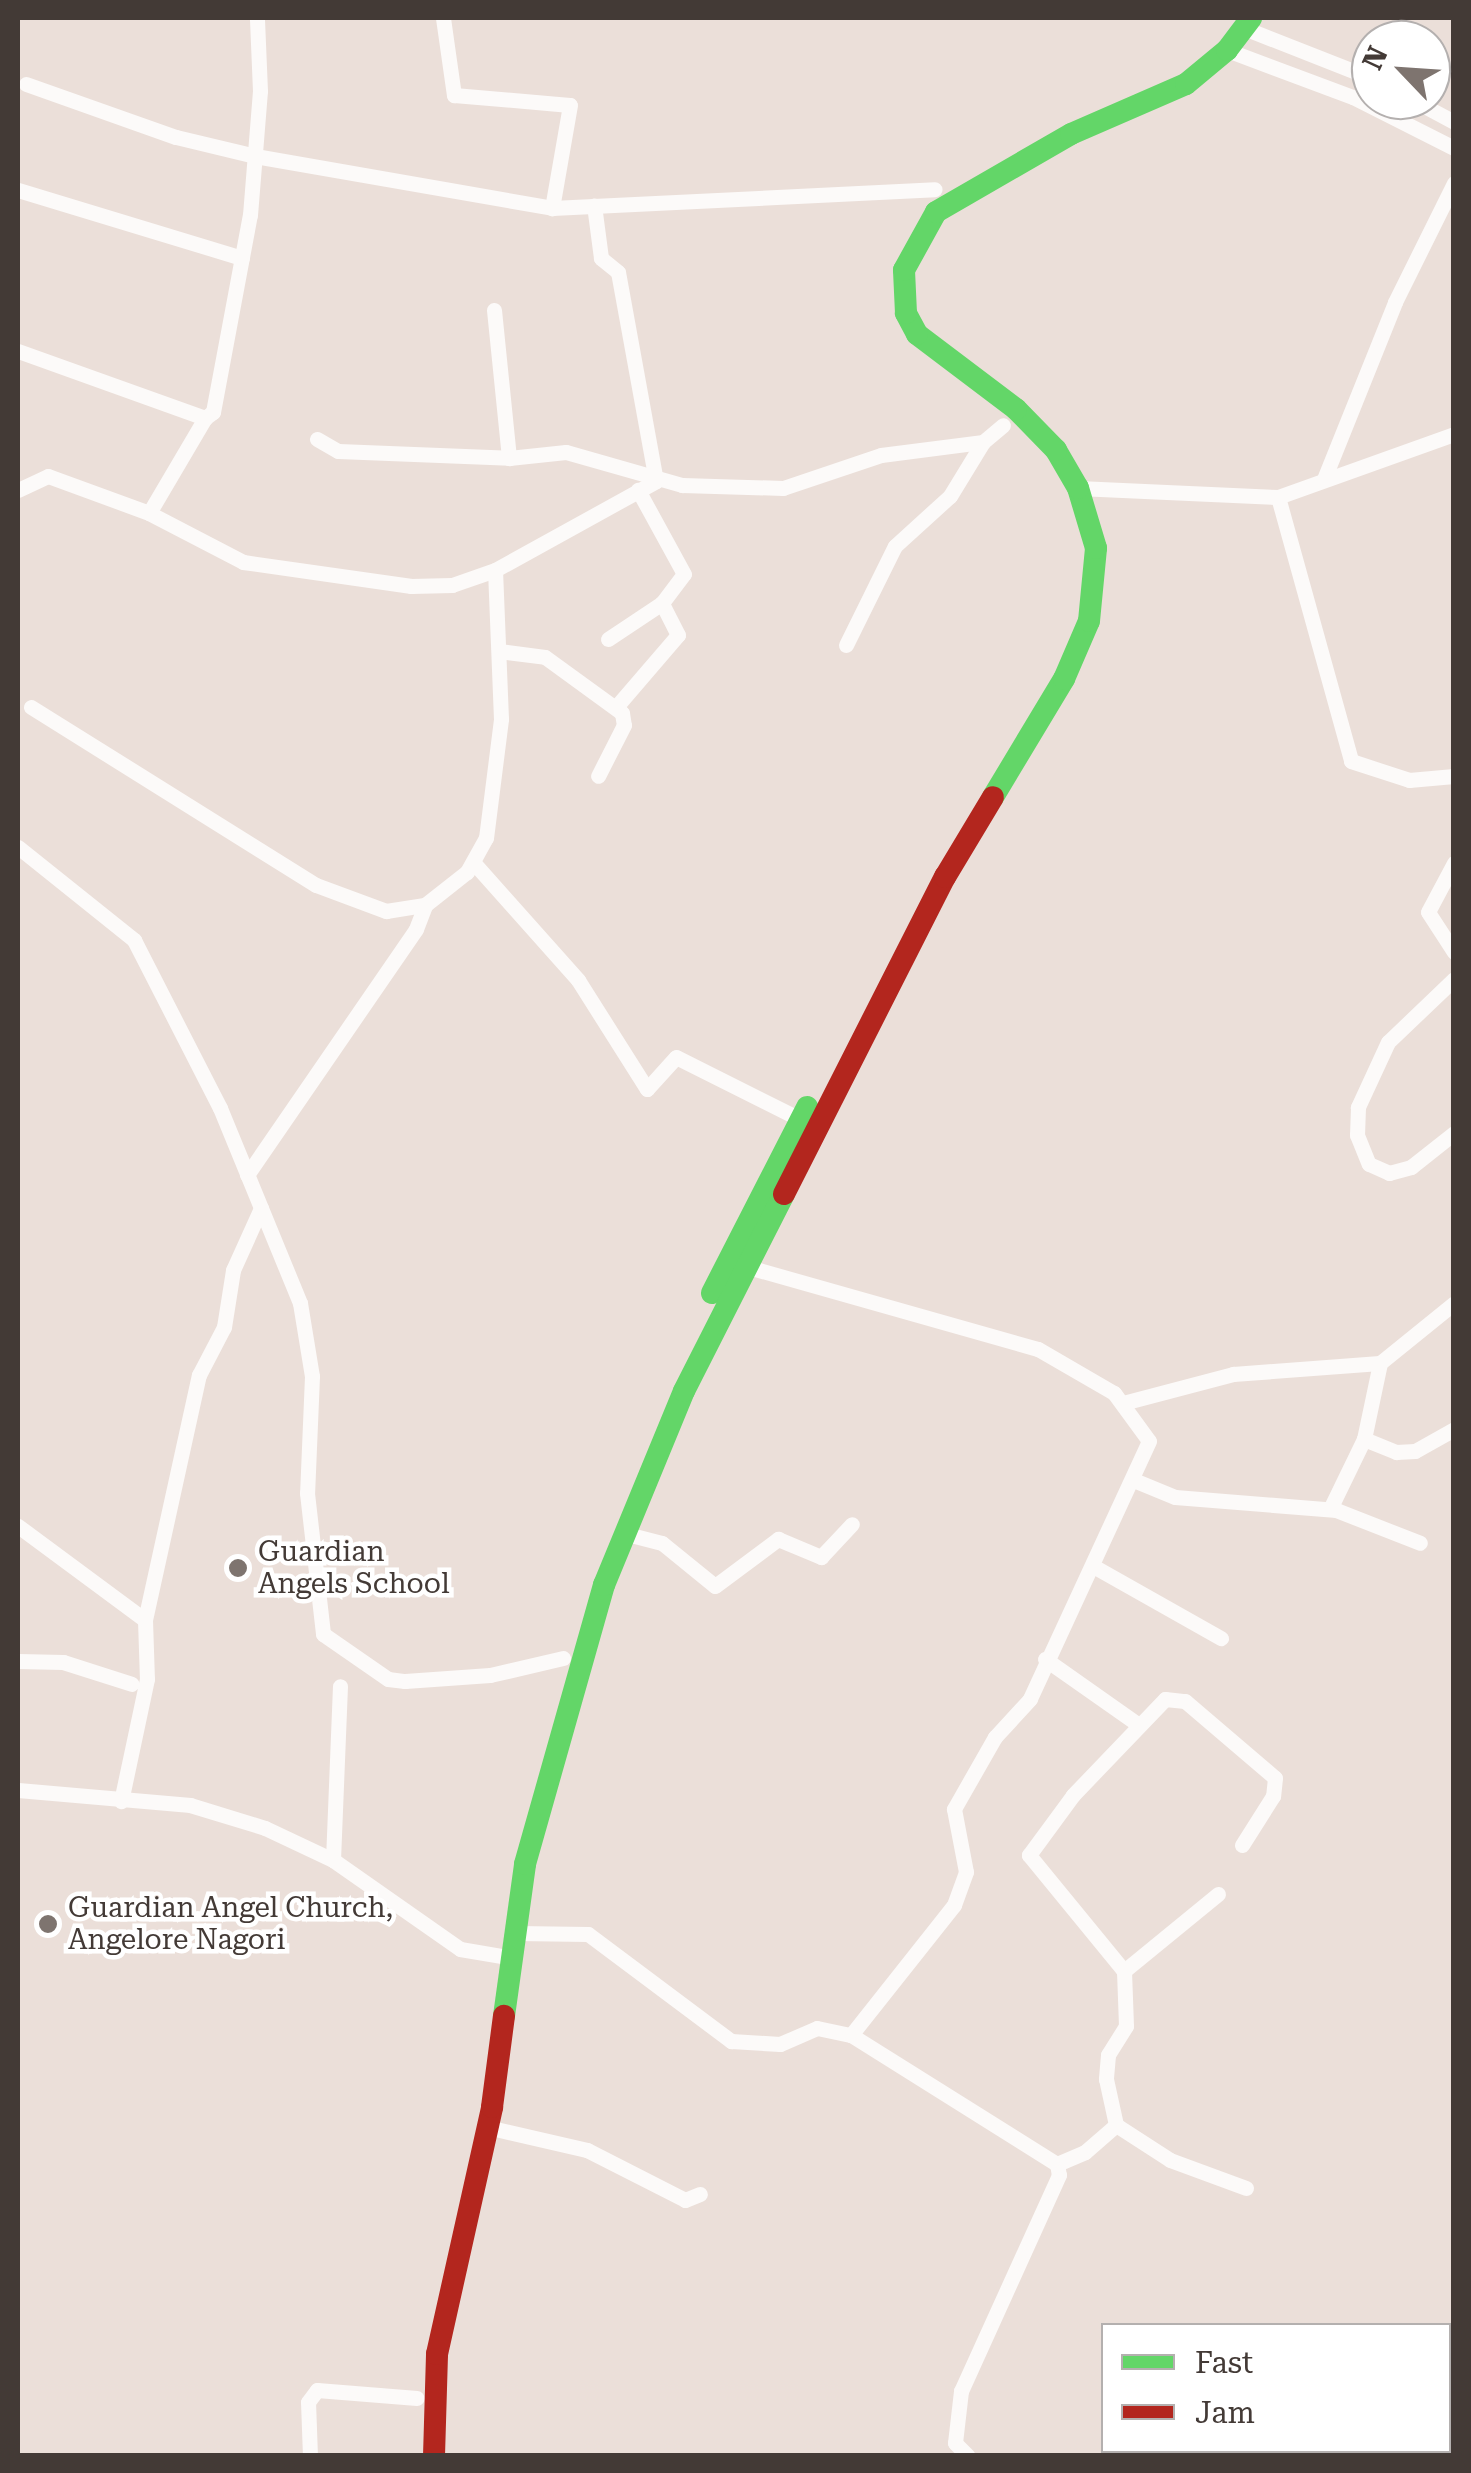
<!DOCTYPE html>
<style>
body{margin:0}
#map{position:relative;width:1471px;height:2473px;overflow:hidden;background:#ebdfd9;font-family:"Roboto Serif",serif}
div>[style]{position:absolute}
.street>*{height:15px;margin:-7.5px;padding:0 7.5px;transform-origin:7.5px;border-radius:7.5px;background:#fcfaf9}
.fast>*{height:22px;margin:-11px;padding:0 11px;transform-origin:11px;border-radius:11px;background:#63d668}
.jam>*{height:22px;margin:-11px;padding:0 11px;transform-origin:11px;border-radius:11px;background:#b3261e}
.dots>*{width:28px;height:28px;translate:-50% -50%;box-sizing:border-box;border:5px solid #fff;border-radius:50%}
span{translate:-50% -50%;white-space:nowrap;text-align:center;line-height:1.15;-webkit-text-stroke:9px #fff;paint-order:stroke}
.poi-label{font-size:28px;color:#433a36}
.left{translate:0 -50%;text-align:left}
.frame{position:absolute;inset:0;border:20px solid #433a36;pointer-events:none}
.legend{position:absolute;left:1101px;top:2323px;width:350px;height:130px;box-sizing:border-box;background:#fff;border:2px solid #b4b0af;margin:0;padding:12px 18px;list-style:none;font-size:30px;color:#433a36}
.legend li{display:flex;align-items:center;gap:20px;height:50px}
.legend b{width:50px;border:2px solid #b4b0af}
.north{position:absolute;left:1351px;top:20px;width:100px;height:100px;box-sizing:border-box;background:#fff;border:2px solid #b4b0af;border-radius:50%;rotate:295deg;font-size:28px;font-weight:700;line-height:40px;text-align:center;color:#433a36}
.north::after{content:'';display:block;margin:auto;width:35px;height:45px;background:#7e746f;clip-path:polygon(50% 0,100% 100%,50% 72%,0 100%)}
</style>
<div id="map">
<div class="street">
<div style="left:443px;top:18px;width:78px;rotate:81.9deg"></div>
<div style="left:454px;top:95px;width:116px;rotate:4.9deg"></div>
<div style="left:570px;top:105px;width:105px;rotate:99.9deg"></div>
<div style="left:1244px;top:28px;width:136px;rotate:21.5deg"></div>
<div style="left:1227px;top:50px;width:134px;rotate:20.5deg"></div>
<div style="left:1353px;top:97px;width:113px;rotate:26.8deg"></div>
<div style="left:26px;top:84px;width:159px;rotate:19.5deg"></div>
<div style="left:176px;top:137px;width:81px;rotate:13.5deg"></div>
<div style="left:255px;top:156px;width:302px;rotate:9.9deg"></div>
<div style="left:552px;top:208px;width:383px;rotate:-2.8deg"></div>
<div style="left:1413px;top:100px;width:47px;rotate:28.2deg"></div>
<div style="left:18px;top:190px;width:234px;rotate:16.9deg"></div>
<div style="left:494px;top:310px;width:149px;rotate:84.2deg"></div>
<div style="left:18px;top:351px;width:199px;rotate:19.7deg"></div>
<div style="left:205px;top:418px;width:10px;rotate:-37deg"></div>
<div style="left:213px;top:412px;width:200px;rotate:-79.4deg"></div>
<div style="left:250px;top:215px;width:124px;rotate:-85.4deg"></div>
<div style="left:260px;top:91px;width:73px;rotate:-92.4deg"></div>
<div style="left:205px;top:418px;width:110px;rotate:120.5deg"></div>
<div style="left:149px;top:513px;width:106px;rotate:27.5deg"></div>
<div style="left:243px;top:562px;width:170px;rotate:8.1deg"></div>
<div style="left:411px;top:586px;width:41px;rotate:-1.4deg"></div>
<div style="left:452px;top:585px;width:46px;rotate:-19.2deg"></div>
<div style="left:495px;top:570px;width:184px;rotate:-28.9deg"></div>
<div style="left:656px;top:481px;width:212px;rotate:-100.3deg"></div>
<div style="left:618px;top:272px;width:22px;rotate:-141deg"></div>
<div style="left:601px;top:258px;width:53px;rotate:-97.5deg"></div>
<div style="left:317px;top:439px;width:24px;rotate:30deg"></div>
<div style="left:338px;top:451px;width:171px;rotate:2.3deg"></div>
<div style="left:509px;top:458px;width:57px;rotate:-6deg"></div>
<div style="left:566px;top:452px;width:121px;rotate:15.9deg"></div>
<div style="left:682px;top:485px;width:101px;rotate:1.7deg"></div>
<div style="left:783px;top:488px;width:103px;rotate:-18.6deg"></div>
<div style="left:881px;top:455px;width:103px;rotate:-7.3deg"></div>
<div style="left:983px;top:442px;width:26px;rotate:-40deg"></div>
<div style="left:1324px;top:479px;width:191px;rotate:-68.1deg"></div>
<div style="left:1395px;top:302px;width:133px;rotate:-63.6deg"></div>
<div style="left:1078px;top:488px;width:200px;rotate:2.6deg"></div>
<div style="left:1278px;top:497px;width:187px;rotate:-19.7deg"></div>
<div style="left:18px;top:490px;width:33px;rotate:-25deg"></div>
<div style="left:48px;top:476px;width:108px;rotate:20.1deg"></div>
<div style="left:1278px;top:497px;width:274px;rotate:74.5deg"></div>
<div style="left:1351px;top:761px;width:61px;rotate:18.1deg"></div>
<div style="left:1409px;top:780px;width:45px;rotate:-5.1deg"></div>
<div style="left:608px;top:639px;width:65px;rotate:-33.7deg"></div>
<div style="left:846px;top:645px;width:110px;rotate:-63.7deg"></div>
<div style="left:895px;top:546px;width:74px;rotate:-42.3deg"></div>
<div style="left:950px;top:496px;width:63px;rotate:-58.6deg"></div>
<div style="left:499px;top:651px;width:46px;rotate:7.4deg"></div>
<div style="left:545px;top:657px;width:95px;rotate:36deg"></div>
<div style="left:622px;top:713px;width:12px;rotate:81deg"></div>
<div style="left:624px;top:725px;width:57px;rotate:117deg"></div>
<div style="left:31px;top:707px;width:336px;rotate:32deg"></div>
<div style="left:316px;top:885px;width:75px;rotate:20.4deg"></div>
<div style="left:386px;top:911px;width:39px;rotate:-9deg"></div>
<div style="left:425px;top:905px;width:53px;rotate:-38.2deg"></div>
<div style="left:467px;top:872px;width:39px;rotate:-61deg"></div>
<div style="left:486px;top:838px;width:120px;rotate:-82.8deg"></div>
<div style="left:501px;top:719px;width:149px;rotate:-92.3deg"></div>
<div style="left:616px;top:707px;width:95px;rotate:-49.3deg"></div>
<div style="left:678px;top:635px;width:36px;rotate:-117deg"></div>
<div style="left:662px;top:603px;width:36px;rotate:-53deg"></div>
<div style="left:684px;top:574px;width:96px;rotate:-118.7deg"></div>
<div style="left:18px;top:847px;width:149px;rotate:38.7deg"></div>
<div style="left:134px;top:940px;width:189px;rotate:62.9deg"></div>
<div style="left:220px;top:1108px;width:211px;rotate:67.7deg"></div>
<div style="left:300px;top:1303px;width:74px;rotate:80.7deg"></div>
<div style="left:312px;top:1376px;width:117px;rotate:92.4deg"></div>
<div style="left:307px;top:1493px;width:142px;rotate:83.5deg"></div>
<div style="left:323px;top:1634px;width:79px;rotate:34.7deg"></div>
<div style="left:388px;top:1679px;width:17px;rotate:7deg"></div>
<div style="left:405px;top:1681px;width:85px;rotate:-4deg"></div>
<div style="left:490px;top:1675px;width:75px;rotate:-13.1deg"></div>
<div style="left:473px;top:862px;width:158px;rotate:48.3deg"></div>
<div style="left:578px;top:980px;width:129px;rotate:57.7deg"></div>
<div style="left:647px;top:1089px;width:43px;rotate:-47.8deg"></div>
<div style="left:676px;top:1057px;width:139px;rotate:26.6deg"></div>
<div style="left:1454px;top:863px;width:55px;rotate:118deg"></div>
<div style="left:1428px;top:912px;width:48px;rotate:57deg"></div>
<div style="left:1454px;top:979px;width:91px;rotate:136.3deg"></div>
<div style="left:1388px;top:1042px;width:72px;rotate:114.8deg"></div>
<div style="left:1358px;top:1107px;width:28px;rotate:92deg"></div>
<div style="left:1357px;top:1135px;width:31px;rotate:68deg"></div>
<div style="left:1369px;top:1164px;width:22px;rotate:24deg"></div>
<div style="left:1389px;top:1173px;width:23px;rotate:-15deg"></div>
<div style="left:1411px;top:1167px;width:55px;rotate:-38.3deg"></div>
<div style="left:247px;top:1175px;width:298px;rotate:-55.5deg"></div>
<div style="left:416px;top:929px;width:26px;rotate:-69deg"></div>
<div style="left:748px;top:1267px;width:301px;rotate:15.8deg"></div>
<div style="left:1038px;top:1349px;width:88px;rotate:30.1deg"></div>
<div style="left:1114px;top:1393px;width:59px;rotate:53.9deg"></div>
<div style="left:1149px;top:1441px;width:284px;rotate:114.8deg"></div>
<div style="left:1030px;top:1699px;width:52px;rotate:132.6deg"></div>
<div style="left:995px;top:1737px;width:83px;rotate:119.7deg"></div>
<div style="left:954px;top:1809px;width:64px;rotate:79.2deg"></div>
<div style="left:966px;top:1872px;width:35px;rotate:110deg"></div>
<div style="left:954px;top:1905px;width:166px;rotate:128.4deg"></div>
<div style="left:1123px;top:1403px;width:114px;rotate:-14.8deg"></div>
<div style="left:1233px;top:1374px;width:147px;rotate:-4.3deg"></div>
<div style="left:1364px;top:1439px;width:78px;rotate:-78.1deg"></div>
<div style="left:1380px;top:1363px;width:95px;rotate:-39deg"></div>
<div style="left:1136px;top:1481px;width:42px;rotate:22.3deg"></div>
<div style="left:1175px;top:1497px;width:162px;rotate:4.6deg"></div>
<div style="left:1336px;top:1510px;width:90px;rotate:21.4deg"></div>
<div style="left:1330px;top:1509px;width:78px;rotate:-64.1deg"></div>
<div style="left:1364px;top:1439px;width:35px;rotate:22deg"></div>
<div style="left:1396px;top:1452px;width:19px;rotate:-3deg"></div>
<div style="left:1415px;top:1451px;width:45px;rotate:-29.4deg"></div>
<div style="left:18px;top:1526px;width:158px;rotate:36.5deg"></div>
<div style="left:145px;top:1620px;width:59px;rotate:88.1deg"></div>
<div style="left:147px;top:1679px;width:125px;rotate:102deg"></div>
<div style="left:623px;top:1533px;width:40px;rotate:14.4deg"></div>
<div style="left:662px;top:1543px;width:68px;rotate:39.1deg"></div>
<div style="left:715px;top:1586px;width:79px;rotate:-36.7deg"></div>
<div style="left:778px;top:1539px;width:47px;rotate:22.7deg"></div>
<div style="left:821px;top:1557px;width:45px;rotate:-46.8deg"></div>
<div style="left:1093px;top:1566px;width:147px;rotate:29.4deg"></div>
<div style="left:145px;top:1620px;width:251px;rotate:-77.6deg"></div>
<div style="left:199px;top:1375px;width:54px;rotate:-62.5deg"></div>
<div style="left:224px;top:1327px;width:58px;rotate:-81deg"></div>
<div style="left:233px;top:1270px;width:68px;rotate:-65.7deg"></div>
<div style="left:1045px;top:1659px;width:111px;rotate:35.1deg"></div>
<div style="left:18px;top:1661px;width:45px;rotate:1.3deg"></div>
<div style="left:63px;top:1662px;width:72px;rotate:17.7deg"></div>
<div style="left:18px;top:1790px;width:173px;rotate:5deg"></div>
<div style="left:190px;top:1805px;width:78px;rotate:17deg"></div>
<div style="left:265px;top:1828px;width:75px;rotate:25.2deg"></div>
<div style="left:333px;top:1860px;width:155px;rotate:35deg"></div>
<div style="left:460px;top:1949px;width:54px;rotate:9.6deg"></div>
<div style="left:333px;top:1860px;width:174px;rotate:-87.7deg"></div>
<div style="left:1218px;top:1894px;width:122px;rotate:140.7deg"></div>
<div style="left:1124px;top:1971px;width:55px;rotate:87.9deg"></div>
<div style="left:1126px;top:2026px;width:34px;rotate:122deg"></div>
<div style="left:1108px;top:2055px;width:24px;rotate:95deg"></div>
<div style="left:1106px;top:2079px;width:47px;rotate:77.7deg"></div>
<div style="left:1116px;top:2125px;width:64px;rotate:32.9deg"></div>
<div style="left:1170px;top:2160px;width:81px;rotate:20.2deg"></div>
<div style="left:516px;top:1933px;width:72px;rotate:0.8deg"></div>
<div style="left:588px;top:1934px;width:179px;rotate:36.8deg"></div>
<div style="left:731px;top:2041px;width:49px;rotate:3.5deg"></div>
<div style="left:780px;top:2044px;width:40px;rotate:-23.4deg"></div>
<div style="left:817px;top:2028px;width:35px;rotate:12deg"></div>
<div style="left:851px;top:2035px;width:243px;rotate:32.1deg"></div>
<div style="left:1057px;top:2164px;width:11px;rotate:80deg"></div>
<div style="left:1059px;top:2175px;width:237px;rotate:114.4deg"></div>
<div style="left:961px;top:2391px;width:52px;rotate:96.6deg"></div>
<div style="left:955px;top:2443px;width:18px;rotate:45deg"></div>
<div style="left:1124px;top:1971px;width:150px;rotate:-129.3deg"></div>
<div style="left:1029px;top:1855px;width:74px;rotate:-53.7deg"></div>
<div style="left:1073px;top:1795px;width:133px;rotate:-46.2deg"></div>
<div style="left:1165px;top:1699px;width:20px;rotate:6deg"></div>
<div style="left:1185px;top:1701px;width:118px;rotate:40.5deg"></div>
<div style="left:1275px;top:1778px;width:18px;rotate:96deg"></div>
<div style="left:1273px;top:1796px;width:58px;rotate:122.3deg"></div>
<div style="left:487px;top:2127px;width:103px;rotate:13deg"></div>
<div style="left:587px;top:2150px;width:110px;rotate:27deg"></div>
<div style="left:685px;top:2200px;width:16px;rotate:-22deg"></div>
<div style="left:1057px;top:2164px;width:30px;rotate:-23deg"></div>
<div style="left:1085px;top:2152px;width:41px;rotate:-41.1deg"></div>
<div style="left:310px;top:2456px;width:54px;rotate:-92.1deg"></div>
<div style="left:308px;top:2402px;width:15px;rotate:-53deg"></div>
<div style="left:317px;top:2390px;width:100px;rotate:4.6deg"></div>
</div>
<div class="fast">
<div style="left:993px;top:797px;width:138px;rotate:-59deg"></div>
<div style="left:1064px;top:679px;width:63px;rotate:-66.7deg"></div>
<div style="left:1089px;top:621px;width:73px;rotate:-84.5deg"></div>
<div style="left:1096px;top:548px;width:63px;rotate:-106.7deg"></div>
<div style="left:1078px;top:488px;width:44px;rotate:-120.1deg"></div>
<div style="left:1056px;top:450px;width:57px;rotate:-134.3deg"></div>
<div style="left:1016px;top:409px;width:124px;rotate:-142.9deg"></div>
<div style="left:917px;top:334px;width:24px;rotate:-118deg"></div>
<div style="left:906px;top:313px;width:43px;rotate:-92.7deg"></div>
<div style="left:904px;top:270px;width:66px;rotate:-61.1deg"></div>
<div style="left:936px;top:212px;width:156px;rotate:-30deg"></div>
<div style="left:1071px;top:134px;width:125px;rotate:-23.5deg"></div>
<div style="left:1186px;top:84px;width:53px;rotate:-39.7deg"></div>
<div style="left:1227px;top:50px;width:40px;rotate:-53deg"></div>
<div style="left:712px;top:1293px;width:209px;rotate:-62.9deg"></div>
<div style="left:504px;top:2016px;width:153px;rotate:-82.1deg"></div>
<div style="left:525px;top:1864px;width:290px;rotate:-74.2deg"></div>
<div style="left:604px;top:1585px;width:210px;rotate:-67.6deg"></div>
<div style="left:684px;top:1391px;width:221px;rotate:-63.1deg"></div>
</div>
<div class="jam">
<div style="left:784px;top:1194px;width:356px;rotate:-63.1deg"></div>
<div style="left:945px;top:877px;width:93px;rotate:-59deg"></div>
<div style="left:434px;top:2456px;width:102px;rotate:-88.3deg"></div>
<div style="left:437px;top:2354px;width:253px;rotate:-77.4deg"></div>
<div style="left:492px;top:2107px;width:92px;rotate:-82.5deg"></div>
</div>
<div class="dots">
<div style="left:238px;top:1568px;background:#7e746f"></div>
<div style="left:48px;top:1924px;background:#7e746f"></div>
</div>
<div class="poi-label">
<span class="left" style="left:258px;top:1568px">Guardian<br>Angels School</span>
<span class="left" style="left:68px;top:1924px">Guardian Angel Church,<br>Angelore Nagori</span>
</div>
<div class="frame"></div>
<ul class="legend">
<li><b style="height:12px;background:#63d668"></b>Fast</li>
<li><b style="height:12px;background:#b3261e"></b>Jam</li>
</ul>
<div class="north">N</div>
</div>
